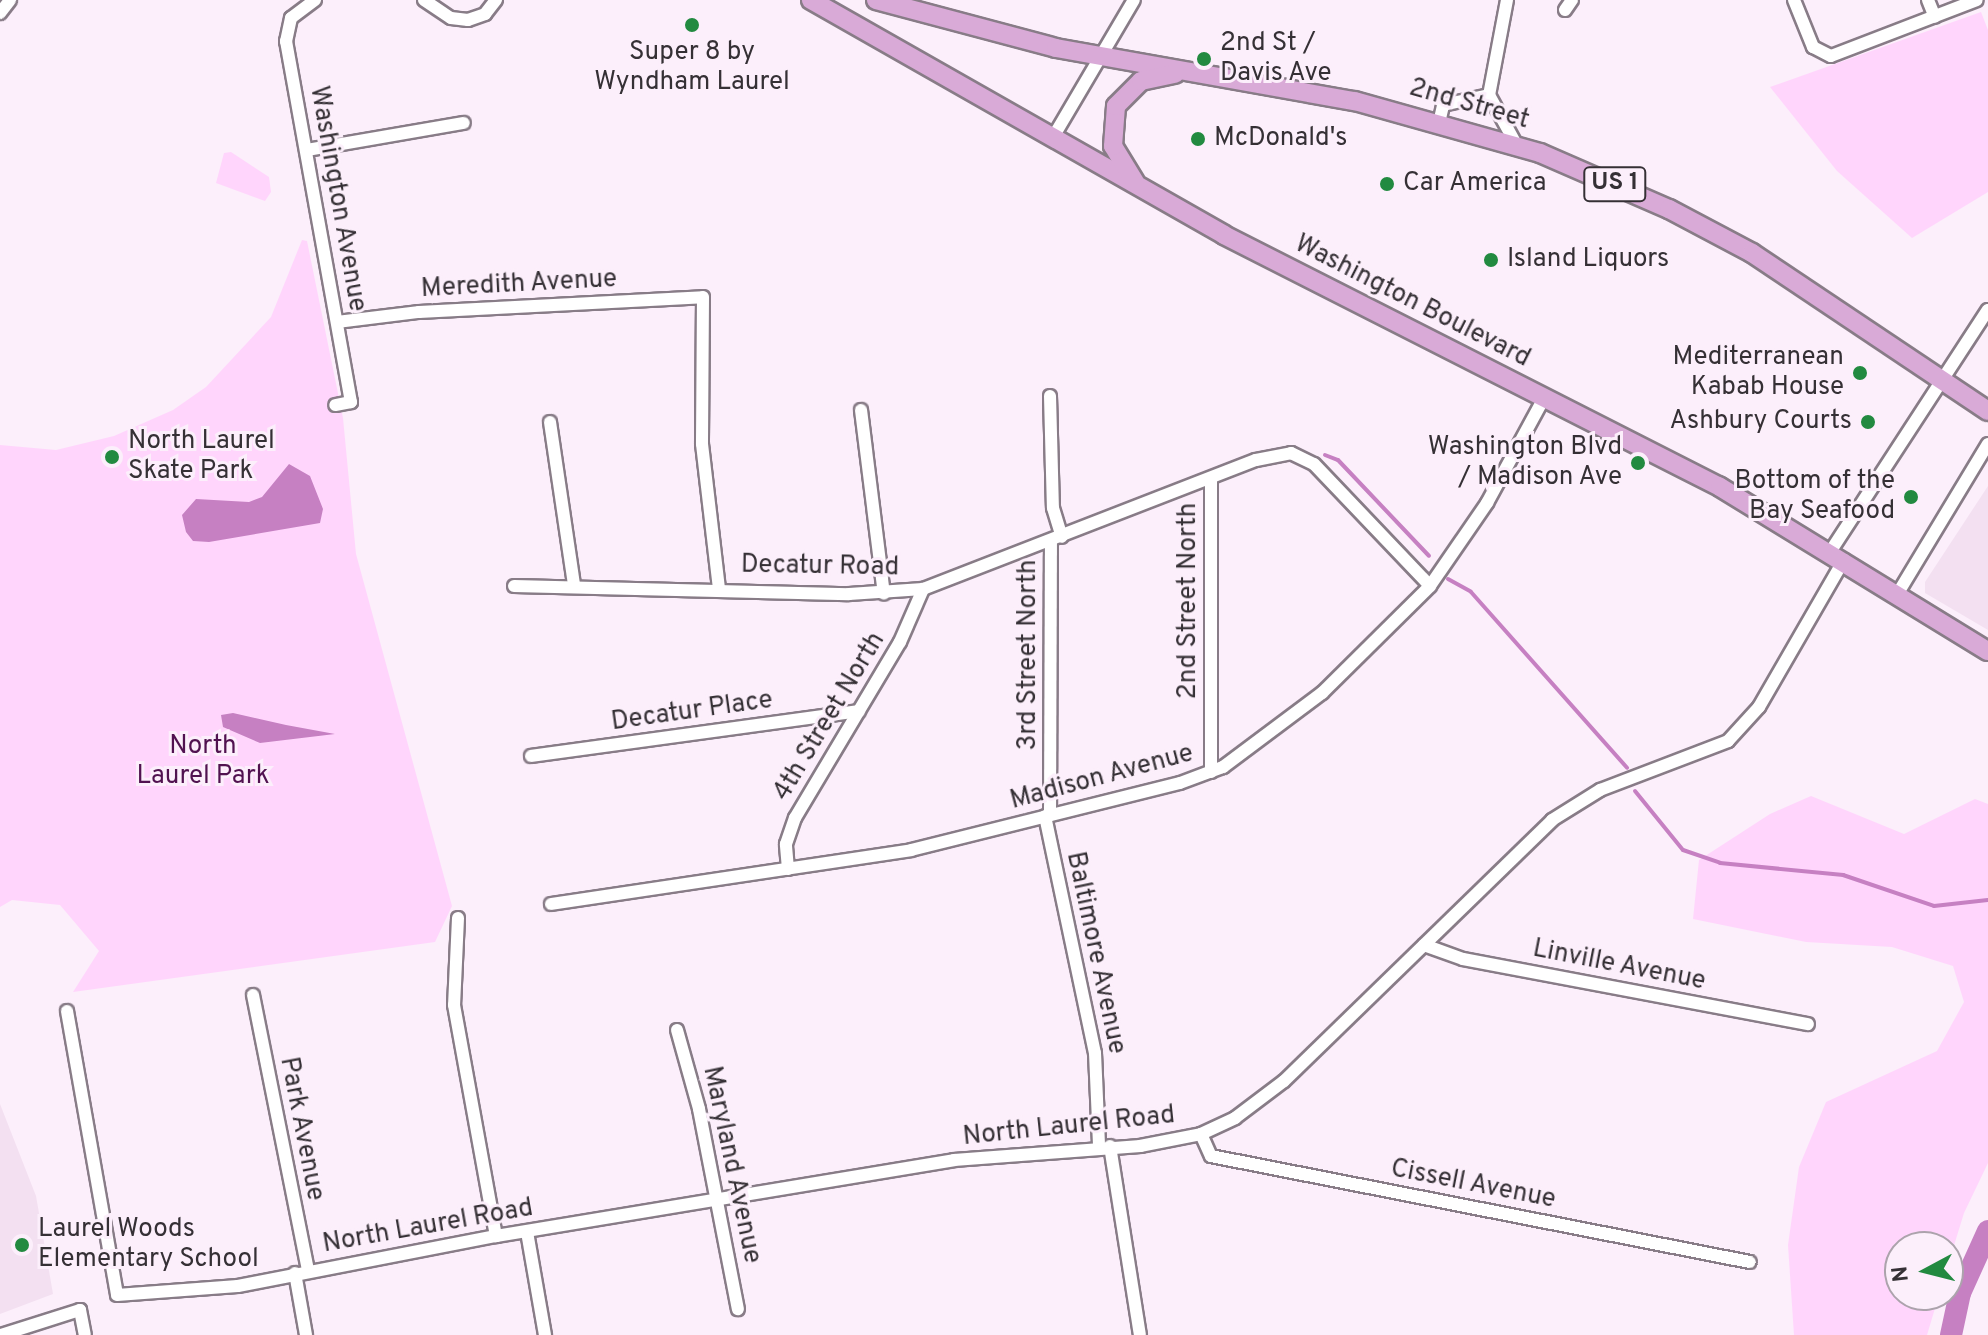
<!DOCTYPE html>
<style>
body{margin:0}
#map{position:relative;width:1988px;height:1335px;overflow:hidden;background:#fceffb;font-family:Overpass,sans-serif}
div>[style]{position:absolute}
.built>*{inset:0;background:#f3e0f1}
.green>*{inset:0;background:#ffd5fc}
.water>*{inset:0;background:#c680c2}
.stream>*{height:4px;margin:-2px;padding:0 2px;transform-origin:2px;border-radius:2px;background:#c680c2}
.river>*{height:22px;margin:-11px;padding:0 11px;transform-origin:11px;border-radius:11px;background:#c680c2}
.roads{filter:drop-shadow(2px 0 #887c87) drop-shadow(-2px 0 #887c87) drop-shadow(0 2px #887c87) drop-shadow(0 -2px #887c87)}
.street>*{height:12px;margin:-6px;padding:0 6px;transform-origin:6px;border-radius:6px;background:#fff}
.primary>*{height:18px;margin:-9px;padding:0 9px;transform-origin:9px;border-radius:9px;background:#d9aad7}
.dots>*{width:22px;height:22px;translate:-50% -50%;box-sizing:border-box;border:4px solid #fceffb;border-radius:50%}
span{translate:-50% -50%;white-space:nowrap;text-align:center;line-height:1.15;-webkit-text-stroke:6px #fceffb;paint-order:stroke}
.shield-label span{padding:2px 6px;background:#fceffb;border:2px solid;border-radius:6px;-webkit-text-stroke-width:0}
.shield-label{font-size:24px;color:#353035;font-weight:700}
.poi-label{font-size:26px;color:#353035}
.left{translate:0 -50%;text-align:left}
.right{translate:-100% -50%;text-align:right}
.street-label{font-size:26px;color:#353035}
.park-label{font-size:26px;color:#511250}
.north{position:absolute;left:1884px;top:1231px;width:80px;height:80px;box-sizing:border-box;background:#fceffb;border:2px solid #aca3ac;border-radius:50%;rotate:263deg;font-size:22px;font-weight:700;line-height:32px;text-align:center;color:#353035}
.north::after{content:'';display:block;margin:auto;width:28px;height:36px;background:#228a40;clip-path:polygon(50% 0,100% 100%,50% 72%,0 100%)}
</style>
<div id="map">
<div class="built">
<div style="clip-path:polygon(1988px 486px,1988px 630px,1925px 593px,1925px 582px)"></div>
<div style="clip-path:polygon(0 1104px,36px 1196px,53px 1294px,0 1314px)"></div>
</div>
<div class="green">
<div style="clip-path:polygon(1981px 12px,1988px 30px,1988px 192px,1912px 238px,1837px 171px,1770px 87px)"></div>
<div style="clip-path:polygon(231px 152px,269px 177px,271px 192px,265px 201px,216px 183px,224px 153px)"></div>
<div style="clip-path:polygon(302px 240px,307px 241px,343px 418px,356px 554px,452px 906px,435px 942px,73px 992px,99px 951px,60px 905px,12px 900px,0 907px,0 445px,56px 450px,114px 436px,173px 410px,206px 387px,271px 317px)"></div>
<div style="clip-path:polygon(1811px 796px,1904px 834px,1975px 799px,1988px 804px,1988px 1163px,1964px 1213px,1948px 1265px,1948px 1247px,1900px 1247px,1900px 1295px,1939px 1295px,1927px 1335px,1794px 1335px,1788px 1245px,1799px 1167px,1826px 1102px,1937px 1051px,1964px 1002px,1953px 966px,1892px 947px,1806px 942px,1693px 919px,1699px 860px,1770px 814px)"></div>
</div>
<div class="water">
<div style="clip-path:polygon(289px 464px,310px 476px,323px 509px,320px 523px,209px 542px,193px 541px,186px 532px,182px 515px,196px 499px,249px 502px,262px 497px)"></div>
<div style="clip-path:polygon(233px 713px,286px 725px,335px 734px,260px 743px,223px 727px,221px 715px)"></div>
</div>
<div class="stream">
<div style="left:1325px;top:455px;width:14px;rotate:21deg"></div>
<div style="left:1338px;top:460px;width:132px;rotate:46.5deg"></div>
<div style="left:1448px;top:579px;width:26px;rotate:29deg"></div>
<div style="left:1471px;top:592px;width:235px;rotate:48.4deg"></div>
<div style="left:1635px;top:791px;width:76px;rotate:50.9deg"></div>
<div style="left:1683px;top:850px;width:39px;rotate:19deg"></div>
<div style="left:1720px;top:863px;width:124px;rotate:5.6deg"></div>
<div style="left:1843px;top:875px;width:96px;rotate:18.8deg"></div>
<div style="left:1934px;top:906px;width:54px;rotate:-6.3deg"></div>
</div>
<div class="river">
<div style="left:1951px;top:1335px;width:43px;rotate:-77.9deg"></div>
<div style="left:1960px;top:1293px;width:68px;rotate:-65.7deg"></div>
</div>
<div class="roads">
<div class="street">
<div style="left:315px;top:0;width:30px;rotate:143deg"></div>
<div style="left:291px;top:18px;width:24px;rotate:102deg"></div>
<div style="left:286px;top:41px;width:367px;rotate:79.8deg"></div>
<div style="left:351px;top:402px;width:16px;rotate:169deg"></div>
<div style="left:424px;top:0;width:32px;rotate:34deg"></div>
<div style="left:451px;top:18px;width:17px;rotate:7deg"></div>
<div style="left:468px;top:20px;width:18px;rotate:-19deg"></div>
<div style="left:485px;top:14px;width:18px;rotate:-52deg"></div>
<div style="left:1507px;top:0;width:97px;rotate:100.7deg"></div>
<div style="left:1489px;top:95px;width:56px;rotate:61.1deg"></div>
<div style="left:1794px;top:0;width:51px;rotate:68deg"></div>
<div style="left:1813px;top:47px;width:20px;rotate:27deg"></div>
<div style="left:1831px;top:56px;width:156px;rotate:-21deg"></div>
<div style="left:1928px;top:0;width:18px;rotate:68deg"></div>
<div style="left:1565px;top:10px;width:12px;rotate:-55deg"></div>
<div style="left:0;top:13px;width:16px;rotate:-52deg"></div>
<div style="left:1439px;top:123px;width:18px;rotate:-77deg"></div>
<div style="left:1443px;top:105px;width:47px;rotate:-12.3deg"></div>
<div style="left:1052px;top:139px;width:161px;rotate:-59.5deg"></div>
<div style="left:307px;top:150px;width:159px;rotate:-9.8deg"></div>
<div style="left:337px;top:322px;width:83px;rotate:-7deg"></div>
<div style="left:419px;top:312px;width:284px;rotate:-3deg"></div>
<div style="left:703px;top:297px;width:147px;rotate:90.4deg"></div>
<div style="left:702px;top:444px;width:145px;rotate:83.3deg"></div>
<div style="left:1050px;top:396px;width:112px;rotate:88.5deg"></div>
<div style="left:1053px;top:508px;width:30px;rotate:73deg"></div>
<div style="left:861px;top:410px;width:185px;rotate:82.9deg"></div>
<div style="left:550px;top:422px;width:165px;rotate:81.6deg"></div>
<div style="left:1211px;top:478px;width:294px;rotate:90deg"></div>
<div style="left:1830px;top:552px;width:289px;rotate:-56.9deg"></div>
<div style="left:514px;top:586px;width:335px;rotate:1.4deg"></div>
<div style="left:849px;top:594px;width:74px;rotate:-3.9deg"></div>
<div style="left:923px;top:589px;width:357px;rotate:-21.2deg"></div>
<div style="left:1256px;top:460px;width:36px;rotate:-11deg"></div>
<div style="left:1291px;top:453px;width:25px;rotate:26deg"></div>
<div style="left:1314px;top:464px;width:168px;rotate:46.4deg"></div>
<div style="left:1898px;top:593px;width:174px;rotate:-58.9deg"></div>
<div style="left:531px;top:756px;width:331px;rotate:-7.8deg"></div>
<div style="left:1050px;top:815px;width:273px;rotate:-89.8deg"></div>
<div style="left:1045px;top:816px;width:242px;rotate:78.1deg"></div>
<div style="left:1095px;top:1053px;width:93px;rotate:87.5deg"></div>
<div style="left:788px;top:869px;width:25px;rotate:-95deg"></div>
<div style="left:786px;top:844px;width:28px;rotate:-71deg"></div>
<div style="left:795px;top:818px;width:205px;rotate:-59.2deg"></div>
<div style="left:900px;top:642px;width:58px;rotate:-66.5deg"></div>
<div style="left:551px;top:904px;width:364px;rotate:-8.5deg"></div>
<div style="left:911px;top:850px;width:277px;rotate:-14deg"></div>
<div style="left:1180px;top:783px;width:46px;rotate:-20.4deg"></div>
<div style="left:1223px;top:767px;width:124px;rotate:-36.8deg"></div>
<div style="left:1322px;top:693px;width:152px;rotate:-44.7deg"></div>
<div style="left:1430px;top:586px;width:101px;rotate:-55.5deg"></div>
<div style="left:1487px;top:503px;width:119px;rotate:-61.5deg"></div>
<div style="left:458px;top:918px;width:87px;rotate:92.6deg"></div>
<div style="left:454px;top:1005px;width:235px;rotate:79.7deg"></div>
<div style="left:1424px;top:945px;width:41px;rotate:19.7deg"></div>
<div style="left:1463px;top:959px;width:351px;rotate:10.7deg"></div>
<div style="left:253px;top:995px;width:281px;rotate:78.7deg"></div>
<div style="left:67px;top:1011px;width:288px;rotate:80deg"></div>
<div style="left:117px;top:1295px;width:121px;rotate:-4.3deg"></div>
<div style="left:238px;top:1286px;width:263px;rotate:-11deg"></div>
<div style="left:496px;top:1236px;width:464px;rotate:-9.4deg"></div>
<div style="left:954px;top:1160px;width:187px;rotate:-4.3deg"></div>
<div style="left:1140px;top:1146px;width:62px;rotate:-11.1deg"></div>
<div style="left:1201px;top:1134px;width:38px;rotate:-25deg"></div>
<div style="left:1235px;top:1118px;width:61px;rotate:-37.1deg"></div>
<div style="left:1284px;top:1081px;width:374px;rotate:-44.2deg"></div>
<div style="left:1552px;top:820px;width:57px;rotate:-32deg"></div>
<div style="left:1600px;top:790px;width:137px;rotate:-20.9deg"></div>
<div style="left:1728px;top:741px;width:46px;rotate:-47.6deg"></div>
<div style="left:1759px;top:707px;width:170px;rotate:-60deg"></div>
<div style="left:677px;top:1030px;width:82px;rotate:74.4deg"></div>
<div style="left:699px;top:1109px;width:204px;rotate:79deg"></div>
<div style="left:1201px;top:1134px;width:24px;rotate:66deg"></div>
<div style="left:1211px;top:1156px;width:549px;rotate:11.13deg"></div>
<div style="left:1110px;top:1146px;width:191px;rotate:81deg"></div>
<div style="left:527px;top:1232px;width:105px;rotate:80.1deg"></div>
<div style="left:295px;top:1273px;width:63px;rotate:79.9deg"></div>
<div style="left:1px;top:1335px;width:83px;rotate:-17.6deg"></div>
<div style="left:80px;top:1310px;width:25px;rotate:79deg"></div>
</div>
<div class="primary">
<div style="left:811px;top:0;width:475px;rotate:29.6deg"></div>
<div style="left:1224px;top:235px;width:556px;rotate:26.93deg"></div>
<div style="left:1720px;top:487px;width:314px;rotate:31.5deg"></div>
<div style="left:876px;top:0;width:186px;rotate:14.9deg"></div>
<div style="left:1056px;top:48px;width:304px;rotate:10.1deg"></div>
<div style="left:1355px;top:101px;width:192px;rotate:15.7deg"></div>
<div style="left:1540px;top:153px;width:141px;rotate:23.5deg"></div>
<div style="left:1669px;top:209px;width:94px;rotate:27.9deg"></div>
<div style="left:1752px;top:253px;width:284px;rotate:33.8deg"></div>
<div style="left:1135px;top:182px;width:42px;rotate:-121.4deg"></div>
<div style="left:1113px;top:146px;width:40px;rotate:-85.7deg"></div>
<div style="left:1116px;top:106px;width:35px;rotate:-45deg"></div>
<div style="left:1141px;top:81px;width:35px;rotate:-12deg"></div>
</div>
</div>
<div class="dots">
<div style="left:692px;top:25px;background:#228a40"></div>
<div style="left:1204px;top:59px;background:#228a40"></div>
<div style="left:1198px;top:139px;background:#228a40"></div>
<div style="left:1387px;top:184px;background:#228a40"></div>
<div style="left:1491px;top:260px;background:#228a40"></div>
<div style="left:1860px;top:373px;background:#228a40"></div>
<div style="left:1868px;top:422px;background:#228a40"></div>
<div style="left:112px;top:457px;background:#228a40"></div>
<div style="left:1638px;top:463px;background:#228a40"></div>
<div style="left:1911px;top:497px;background:#228a40"></div>
<div style="left:22px;top:1245px;background:#228a40"></div>
</div>
<div class="shield-label">
<span style="left:1615px;top:184px">US 1</span>
</div>
<div class="poi-label">
<span class="left" style="left:1220px;top:59px">2nd St /<br>Davis Ave</span>
<span style="left:692px;top:68px">Super 8 by<br>Wyndham Laurel</span>
<span class="left" style="left:1214px;top:139px">McDonald's</span>
<span class="left" style="left:1403px;top:184px">Car America</span>
<span class="left" style="left:1507px;top:260px">Island Liquors</span>
<span class="right" style="left:1844px;top:373px">Mediterranean<br>Kabab House</span>
<span class="right" style="left:1852px;top:422px">Ashbury Courts</span>
<span class="left" style="left:128px;top:457px">North Laurel<br>Skate Park</span>
<span class="right" style="left:1622px;top:463px">Washington Blvd<br>/ Madison Ave</span>
<span class="right" style="left:1895px;top:497px">Bottom of the<br>Bay Seafood</span>
<span class="left" style="left:38px;top:1245px">Laurel Woods<br>Elementary School</span>
</div>
<div class="street-label">
<span style="left:1469px;top:105px;rotate:16deg">2nd Street</span>
<span style="left:337px;top:199px;rotate:80deg">Washington Avenue</span>
<span style="left:519px;top:285px;rotate:-3deg">Meredith Avenue</span>
<span style="left:1412px;top:302px;rotate:27deg">Washington Boulevard</span>
<span style="left:820px;top:567px;rotate:1deg">Decatur Road</span>
<span style="left:1189px;top:601px;rotate:-90deg">2nd Street North</span>
<span style="left:1029px;top:655px;rotate:-90deg">3rd Street North</span>
<span style="left:692px;top:712px;rotate:-8deg">Decatur Place</span>
<span style="left:830px;top:717px;rotate:-59deg">4th Street North</span>
<span style="left:1102px;top:778px;rotate:-15deg">Madison Avenue</span>
<span style="left:1095px;top:953px;rotate:78deg">Baltimore Avenue</span>
<span style="left:1619px;top:966px;rotate:11deg">Linville Avenue</span>
<span style="left:1069px;top:1127px;rotate:-6deg">North Laurel Road</span>
<span style="left:301px;top:1129px;rotate:79deg">Park Avenue</span>
<span style="left:731px;top:1165px;rotate:78deg">Maryland Avenue</span>
<span style="left:1473px;top:1185px;rotate:11deg">Cissell Avenue</span>
<span style="left:428px;top:1227px;rotate:-10deg">North Laurel Road</span>
</div>
<div class="park-label">
<span style="left:203px;top:762px">North<br>Laurel Park</span>
</div>
<div class="north">N</div>
</div>
